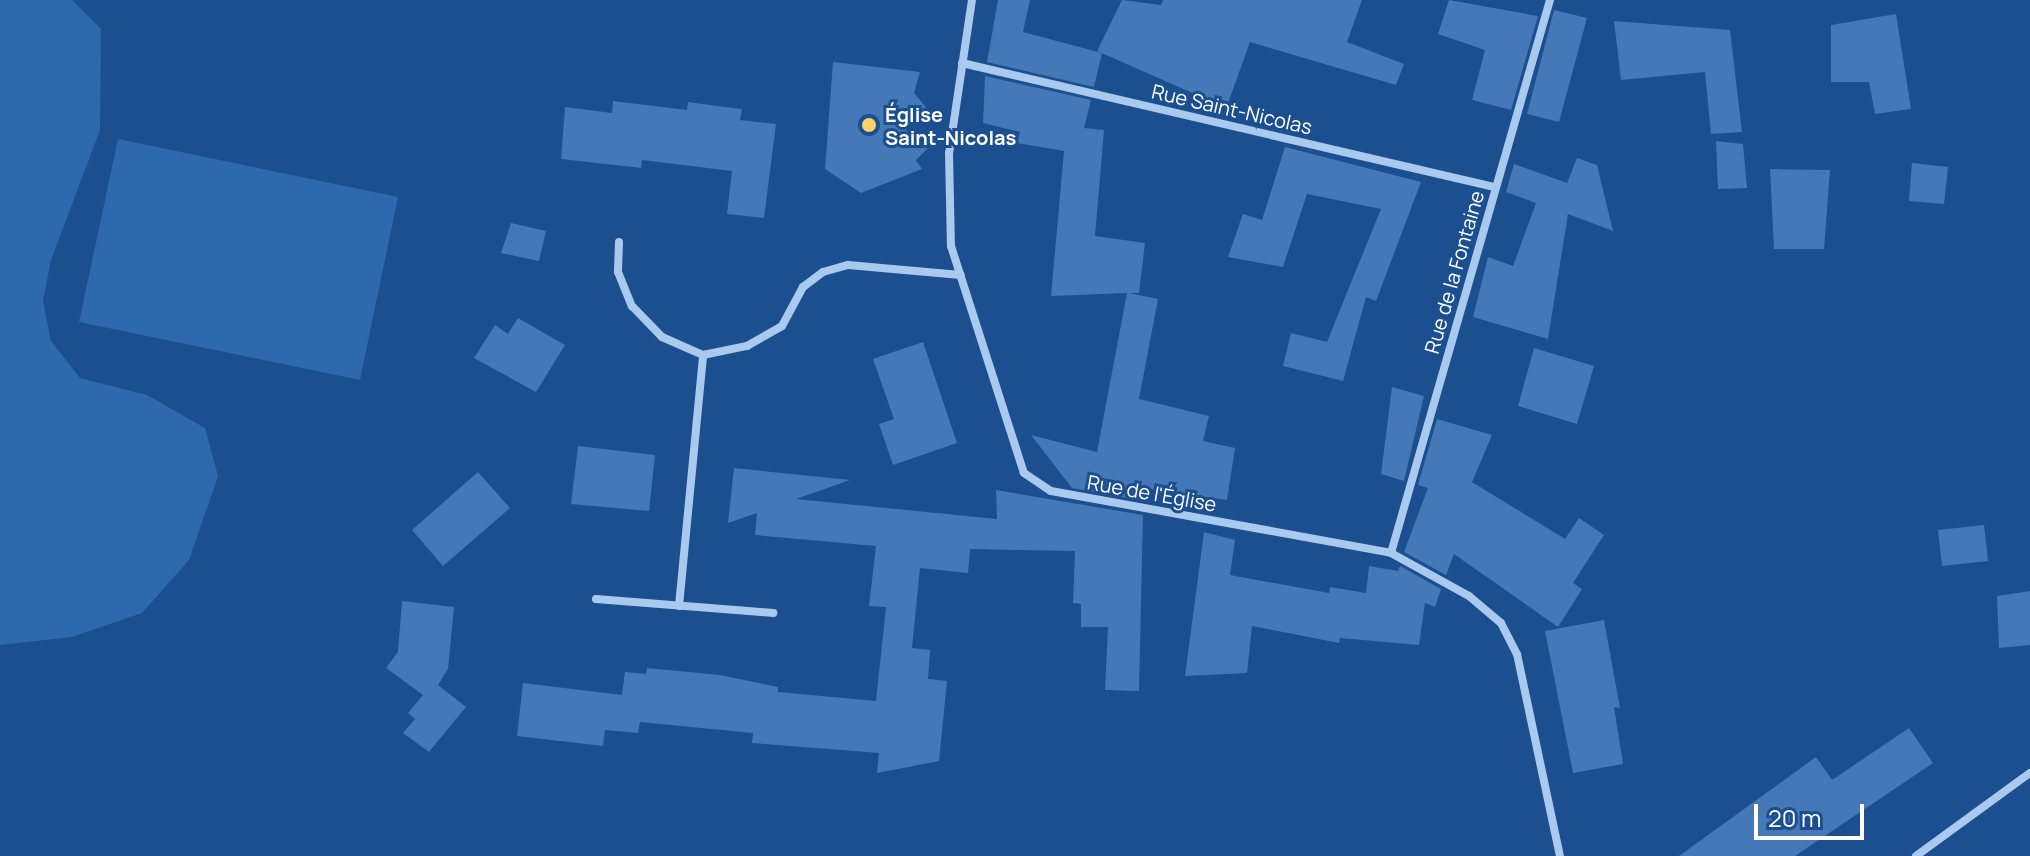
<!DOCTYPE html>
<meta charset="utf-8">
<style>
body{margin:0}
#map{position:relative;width:2030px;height:856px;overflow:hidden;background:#1b4f8f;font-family:Manrope,sans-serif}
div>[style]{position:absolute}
.green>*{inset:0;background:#2e69ad}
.building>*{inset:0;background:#4478b7}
.minor>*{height:8px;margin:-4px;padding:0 4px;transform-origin:4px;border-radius:4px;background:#a9c9ee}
.dots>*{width:22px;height:22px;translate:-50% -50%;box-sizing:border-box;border:4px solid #1b4f8f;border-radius:50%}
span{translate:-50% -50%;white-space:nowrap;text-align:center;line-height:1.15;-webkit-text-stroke:6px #1b4f8f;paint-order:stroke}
.street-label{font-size:20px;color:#fff}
.poi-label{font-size:20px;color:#fff;font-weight:700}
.left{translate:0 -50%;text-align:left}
.scale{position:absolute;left:1754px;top:804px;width:110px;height:36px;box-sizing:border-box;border:4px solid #fff;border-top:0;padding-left:10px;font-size:24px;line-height:28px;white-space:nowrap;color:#fff;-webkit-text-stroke:6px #1b4f8f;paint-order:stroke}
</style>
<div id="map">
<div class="green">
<div style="clip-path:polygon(0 0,72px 0,101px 29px,100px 130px,51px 260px,43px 301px,51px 341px,80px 378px,147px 395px,205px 428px,218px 476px,189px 560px,142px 613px,72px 637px,0 645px)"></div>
<div style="clip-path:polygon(118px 139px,398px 197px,360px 380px,79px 322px)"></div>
</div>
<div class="building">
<div style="clip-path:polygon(998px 0,1030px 0,1023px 32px,1102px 53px,1094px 87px,987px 62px)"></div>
<div style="clip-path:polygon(1122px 0,1161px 5px,1163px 0,1362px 0,1347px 42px,1404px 64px,1396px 85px,1250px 42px,1227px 106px,1195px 100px,1197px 95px,1097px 51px)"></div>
<div style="clip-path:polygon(1449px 0,1538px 16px,1511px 110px,1472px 100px,1485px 50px,1438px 34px)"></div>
<div style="clip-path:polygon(1554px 10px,1587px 18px,1559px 122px,1527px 114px)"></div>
<div style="clip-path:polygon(1896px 14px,1911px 109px,1875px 114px,1869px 82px,1831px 82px,1831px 25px)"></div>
<div style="clip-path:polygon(1614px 21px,1730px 30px,1742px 132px,1711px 134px,1705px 72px,1621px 80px)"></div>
<div style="clip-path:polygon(833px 62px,920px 72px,914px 93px,929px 111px,905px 129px,929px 147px,916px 160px,922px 169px,861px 193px,825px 169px)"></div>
<div style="clip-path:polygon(985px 76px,1091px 100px,1084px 128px,1104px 130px,1095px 236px,1145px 243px,1139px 293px,1129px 293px,1158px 299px,1139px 399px,1209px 416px,1203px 441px,1235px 448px,1227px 500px,1144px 488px,1143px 501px,1072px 488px,1031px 435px,1097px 452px,1127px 293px,1051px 296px,1064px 151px,1017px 143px,1020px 132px,983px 123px)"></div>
<div style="clip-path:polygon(613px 101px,687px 110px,688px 102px,725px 107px,742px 109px,740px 120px,776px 124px,764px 218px,727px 214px,732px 171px,642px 160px,641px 168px,561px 159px,565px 107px,612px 113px)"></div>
<div style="clip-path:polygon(1716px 141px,1743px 144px,1747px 188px,1718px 189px)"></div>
<div style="clip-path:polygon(1285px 147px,1421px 182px,1376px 301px,1366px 297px,1343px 381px,1283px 366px,1291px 333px,1327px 342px,1348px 290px,1358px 294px,1348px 290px,1381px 209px,1307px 194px,1283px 267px,1228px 257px,1243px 214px,1262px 220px)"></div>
<div style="clip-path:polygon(1577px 158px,1597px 165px,1613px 231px,1568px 214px,1548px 339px,1473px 317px,1488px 257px,1513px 266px,1536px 203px,1506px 192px,1514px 164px,1567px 183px)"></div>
<div style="clip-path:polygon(1912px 163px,1948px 167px,1944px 204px,1909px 201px)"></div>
<div style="clip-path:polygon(1770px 169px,1830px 170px,1824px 249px,1774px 249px)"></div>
<div style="clip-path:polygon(511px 223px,546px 231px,539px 261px,501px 253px)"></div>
<div style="clip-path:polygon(518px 318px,565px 345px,536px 392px,474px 358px,495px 325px,508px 334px)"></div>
<div style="clip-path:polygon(923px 342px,957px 443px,893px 465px,879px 424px,894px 419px,873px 359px)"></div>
<div style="clip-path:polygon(1534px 348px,1594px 366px,1577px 424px,1518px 406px)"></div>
<div style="clip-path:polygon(1392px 387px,1424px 396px,1404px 481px,1381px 474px)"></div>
<div style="clip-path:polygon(1437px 419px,1492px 435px,1472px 482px,1565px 539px,1579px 518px,1604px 535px,1573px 583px,1582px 589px,1558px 627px,1454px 554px,1446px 575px,1404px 552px,1428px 488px,1418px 485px)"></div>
<div style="clip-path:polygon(578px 446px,655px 455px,649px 511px,571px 504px)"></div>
<div style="clip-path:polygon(734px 468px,850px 480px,796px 499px,997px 519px,996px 490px,1143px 515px,1139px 691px,1105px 690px,1108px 627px,1081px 627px,1081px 604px,1073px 603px,1075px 551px,970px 549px,968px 573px,920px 568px,912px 648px,930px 650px,928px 679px,947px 681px,939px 761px,877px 773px,879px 753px,752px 743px,753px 733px,640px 722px,638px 733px,605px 730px,603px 746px,517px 736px,523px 683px,622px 695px,625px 672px,646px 674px,647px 668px,720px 675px,778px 687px,778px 692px,876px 701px,886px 607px,869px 606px,876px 546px,755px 535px,757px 513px,728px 523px)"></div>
<div style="clip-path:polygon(478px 472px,510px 508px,443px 566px,412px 530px)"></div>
<div style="clip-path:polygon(1984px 525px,1988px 561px,1942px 566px,1938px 530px)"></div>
<div style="clip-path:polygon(1204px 532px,1235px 540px,1230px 575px,1329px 593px,1330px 587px,1366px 593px,1369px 566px,1398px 571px,1400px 566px,1441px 589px,1435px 607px,1425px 603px,1419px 645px,1340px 638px,1339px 643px,1252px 626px,1247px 673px,1185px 676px)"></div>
<div style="clip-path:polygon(2030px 591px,2030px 645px,1999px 648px,1997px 596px)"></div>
<div style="clip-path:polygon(402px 601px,454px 607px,448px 669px,438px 685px,466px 707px,429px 752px,403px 733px,415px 719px,408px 713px,423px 695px,386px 668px,398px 652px)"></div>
<div style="clip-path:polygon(1604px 620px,1620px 708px,1614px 707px,1623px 764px,1573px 773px,1545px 631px)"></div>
<div style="clip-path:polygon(1909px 728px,1933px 763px,1795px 856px,1679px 856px,1816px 757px,1832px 780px)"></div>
</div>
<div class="minor">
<div style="left:972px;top:0;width:155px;rotate:98.5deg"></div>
<div style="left:949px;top:153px;width:93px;rotate:88.8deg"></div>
<div style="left:951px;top:246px;width:238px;rotate:72.2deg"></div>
<div style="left:1024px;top:473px;width:32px;rotate:34deg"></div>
<div style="left:1051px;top:491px;width:346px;rotate:10.3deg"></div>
<div style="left:1391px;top:553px;width:89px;rotate:28.9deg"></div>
<div style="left:1469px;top:596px;width:42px;rotate:40.2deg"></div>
<div style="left:1501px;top:623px;width:35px;rotate:63deg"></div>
<div style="left:1517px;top:654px;width:207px;rotate:78deg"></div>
<div style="left:962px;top:63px;width:546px;rotate:13.12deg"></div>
<div style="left:619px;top:242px;width:30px;rotate:92deg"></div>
<div style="left:618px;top:272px;width:37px;rotate:68deg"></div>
<div style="left:632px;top:306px;width:43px;rotate:45.9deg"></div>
<div style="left:662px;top:337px;width:45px;rotate:23.7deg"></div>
<div style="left:703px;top:355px;width:45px;rotate:-11.6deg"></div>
<div style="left:747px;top:346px;width:40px;rotate:-29.7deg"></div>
<div style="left:782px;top:326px;width:44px;rotate:-61.7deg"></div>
<div style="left:803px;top:287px;width:25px;rotate:-37deg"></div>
<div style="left:823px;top:272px;width:26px;rotate:-16deg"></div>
<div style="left:848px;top:265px;width:113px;rotate:5.1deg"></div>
<div style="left:1391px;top:553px;width:575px;rotate:-73.96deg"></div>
<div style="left:596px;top:599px;width:178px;rotate:4.5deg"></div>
<div style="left:679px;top:606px;width:252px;rotate:-84.5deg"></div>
<div style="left:1916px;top:856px;width:141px;rotate:-36.1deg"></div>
</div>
<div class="dots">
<div style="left:869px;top:125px;background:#ffd166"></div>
</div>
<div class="street-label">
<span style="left:1232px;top:109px;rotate:13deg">Rue Saint-Nicolas</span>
<span style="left:1454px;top:272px;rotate:-74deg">Rue de la Fontaine</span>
<span style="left:1152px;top:493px;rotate:10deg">Rue de l'Église</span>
</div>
<div class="poi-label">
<span class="left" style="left:885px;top:126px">Église<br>Saint-Nicolas</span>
</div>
<div class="scale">20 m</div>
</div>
